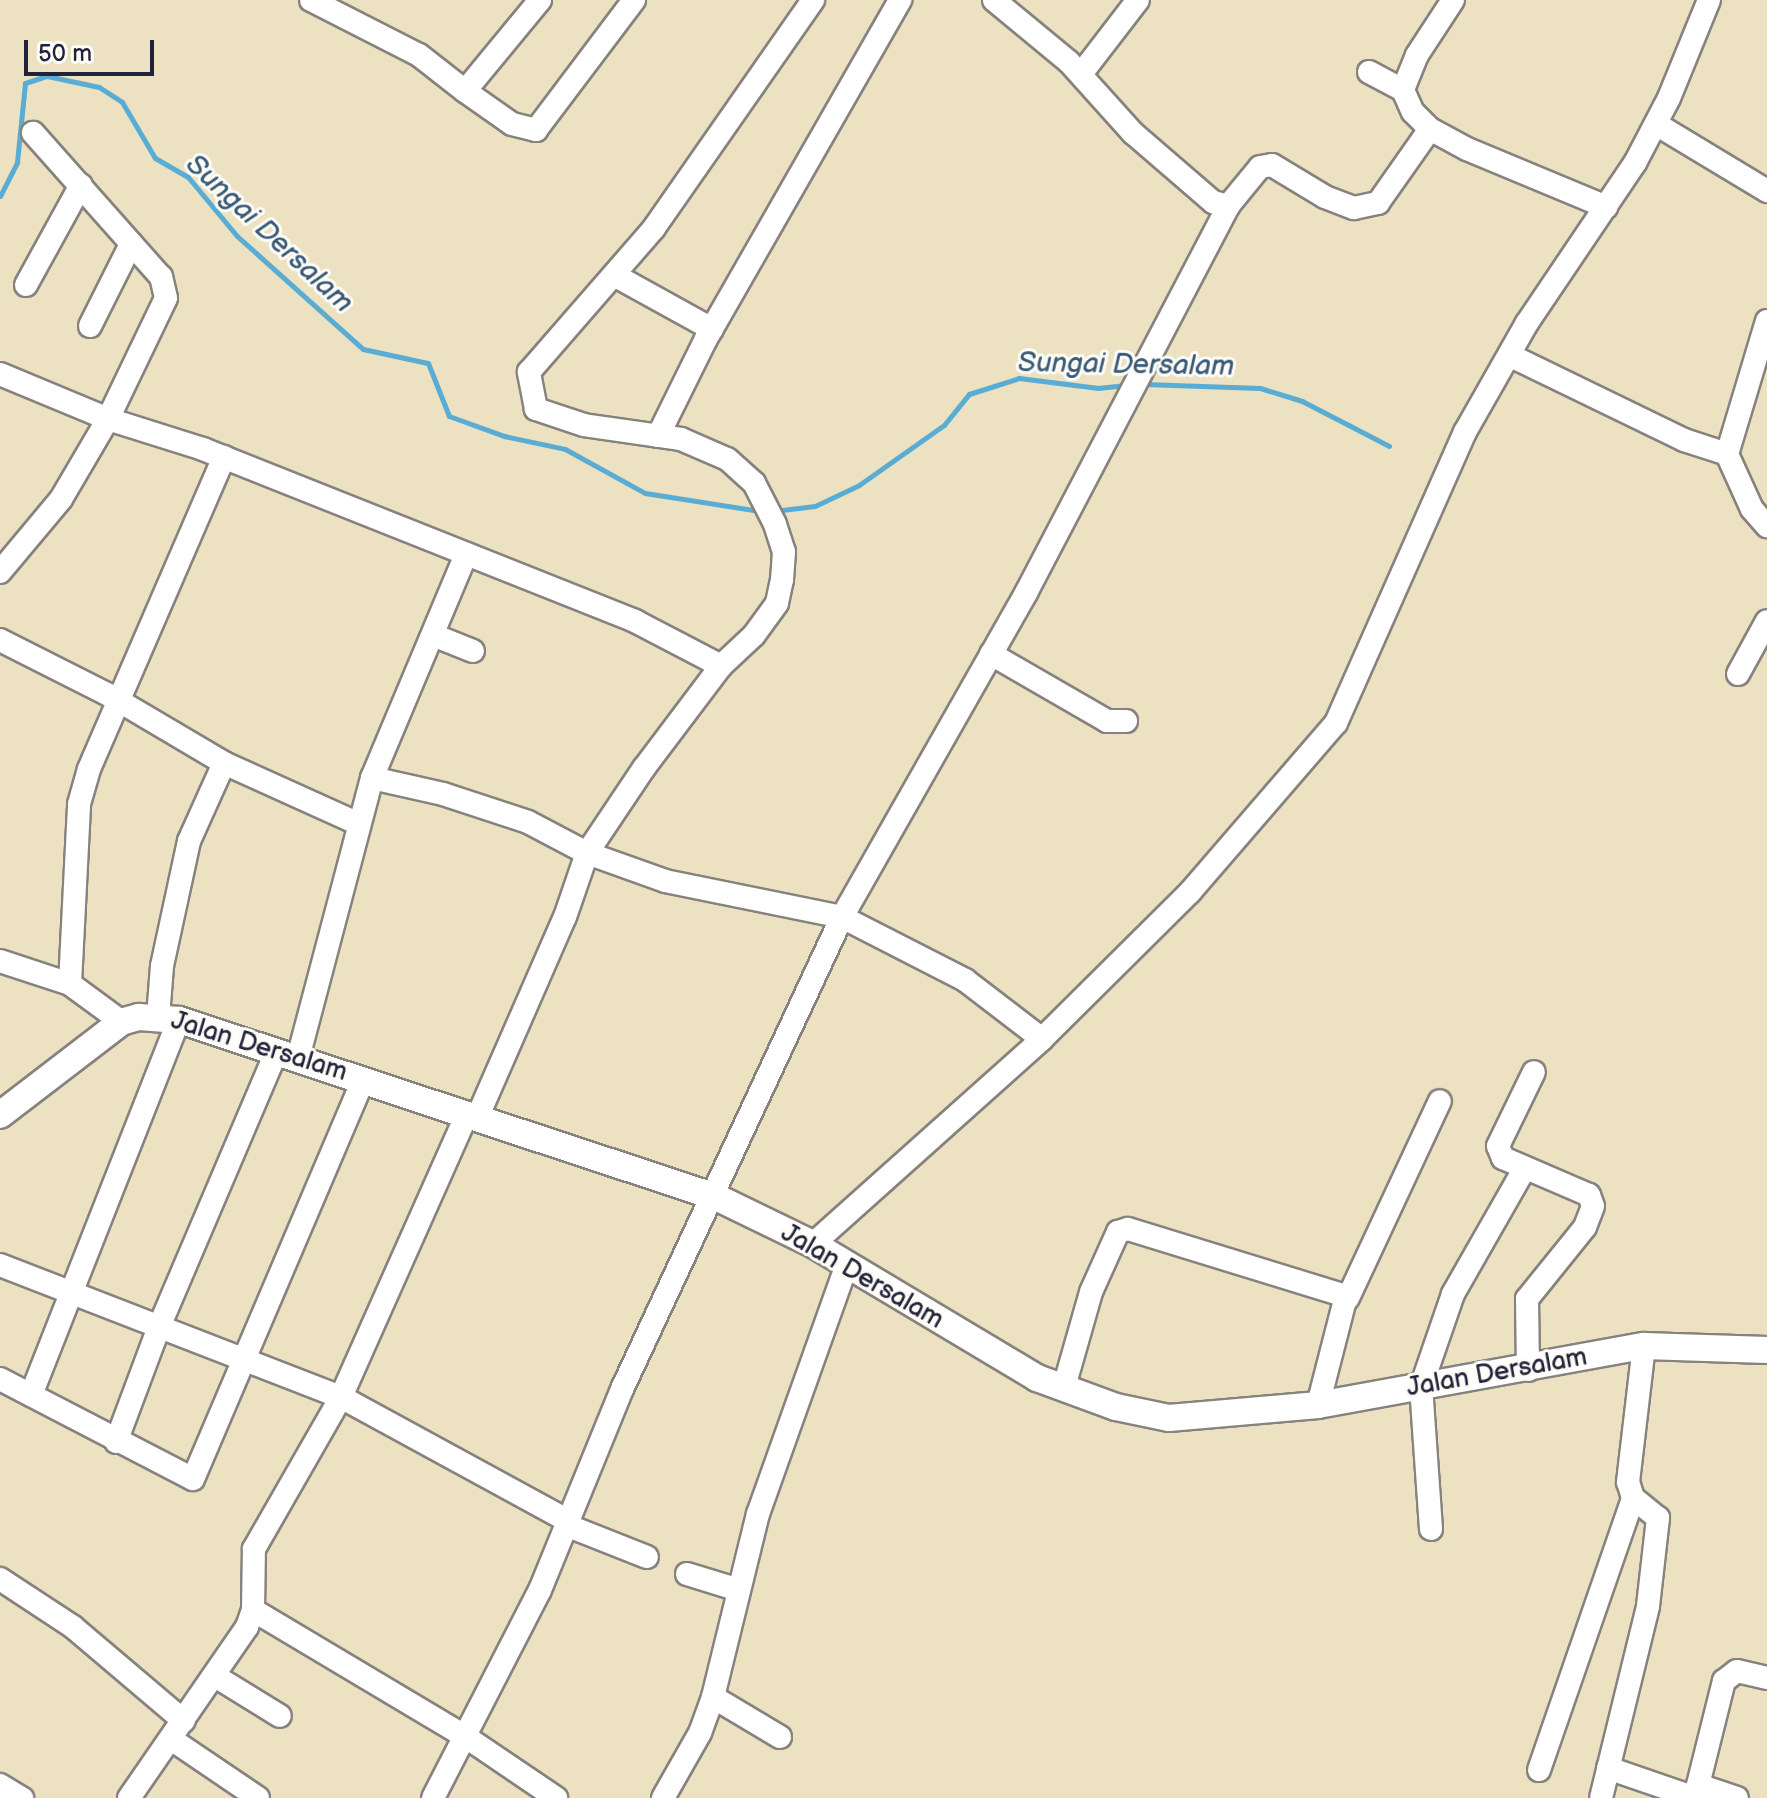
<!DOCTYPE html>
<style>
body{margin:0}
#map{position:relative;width:1767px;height:1798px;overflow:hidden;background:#ece1c1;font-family:"Balsamiq Sans",sans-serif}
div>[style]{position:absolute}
.stream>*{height:5px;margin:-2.5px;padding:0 2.5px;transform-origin:2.5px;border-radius:2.5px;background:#59acd4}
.roads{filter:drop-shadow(2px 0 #87827e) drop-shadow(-2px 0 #87827e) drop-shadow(0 2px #87827e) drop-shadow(0 -2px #87827e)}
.minor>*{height:22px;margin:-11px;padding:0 11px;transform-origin:11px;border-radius:11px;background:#fff}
.major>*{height:26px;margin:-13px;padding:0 13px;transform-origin:13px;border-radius:13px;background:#fff}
span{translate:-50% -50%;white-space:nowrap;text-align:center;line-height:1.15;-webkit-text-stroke:6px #fdfcf7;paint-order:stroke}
.street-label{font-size:26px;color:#22223b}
.water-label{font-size:28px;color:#385978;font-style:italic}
.scale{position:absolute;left:24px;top:40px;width:130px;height:36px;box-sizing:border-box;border:4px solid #22223b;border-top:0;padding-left:10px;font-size:24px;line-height:28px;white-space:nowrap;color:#22223b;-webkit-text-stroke:6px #fdfcf7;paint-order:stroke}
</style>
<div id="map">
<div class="stream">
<div style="left:0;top:196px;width:38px;rotate:-63deg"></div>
<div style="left:17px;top:162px;width:79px;rotate:-84.2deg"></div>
<div style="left:25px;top:83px;width:23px;rotate:-18deg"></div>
<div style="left:47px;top:76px;width:53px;rotate:11.9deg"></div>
<div style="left:99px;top:87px;width:27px;rotate:33deg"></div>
<div style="left:122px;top:102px;width:65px;rotate:59.5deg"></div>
<div style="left:155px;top:158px;width:38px;rotate:30deg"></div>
<div style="left:188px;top:177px;width:77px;rotate:50.3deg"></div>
<div style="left:237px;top:236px;width:169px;rotate:41.9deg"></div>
<div style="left:363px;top:349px;width:66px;rotate:12.2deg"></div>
<div style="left:428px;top:363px;width:57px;rotate:68.4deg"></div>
<div style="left:449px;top:416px;width:59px;rotate:20deg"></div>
<div style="left:504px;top:436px;width:62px;rotate:12deg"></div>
<div style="left:565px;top:449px;width:91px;rotate:28.8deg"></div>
<div style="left:645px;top:493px;width:116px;rotate:8.9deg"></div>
<div style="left:1144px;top:384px;width:116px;rotate:2deg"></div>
<div style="left:1260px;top:388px;width:44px;rotate:17.2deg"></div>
<div style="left:1302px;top:401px;width:98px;rotate:27.3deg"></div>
<div style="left:774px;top:511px;width:41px;rotate:-7deg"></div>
<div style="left:815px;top:506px;width:49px;rotate:-25.5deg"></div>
<div style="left:859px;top:485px;width:104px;rotate:-35.2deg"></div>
<div style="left:944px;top:425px;width:40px;rotate:-51deg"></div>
<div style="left:969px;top:394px;width:52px;rotate:-17.7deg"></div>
<div style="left:1019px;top:378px;width:80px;rotate:7.2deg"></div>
<div style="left:1098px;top:388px;width:28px;rotate:-6deg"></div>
</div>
<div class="roads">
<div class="minor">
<div style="left:311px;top:0;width:121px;rotate:27deg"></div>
<div style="left:419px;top:55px;width:58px;rotate:38deg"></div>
<div style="left:465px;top:91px;width:118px;rotate:-50.5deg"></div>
<div style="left:994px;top:0;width:97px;rotate:39.6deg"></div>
<div style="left:1069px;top:62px;width:96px;rotate:48deg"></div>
<div style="left:1133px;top:133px;width:106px;rotate:40.8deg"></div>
<div style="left:1213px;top:202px;width:16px;rotate:15deg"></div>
<div style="left:1228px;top:206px;width:50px;rotate:-50.6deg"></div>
<div style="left:1260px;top:167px;width:12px;rotate:-9deg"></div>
<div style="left:1272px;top:165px;width:62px;rotate:31.1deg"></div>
<div style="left:1325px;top:197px;width:31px;rotate:21deg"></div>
<div style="left:1354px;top:208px;width:25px;rotate:-12deg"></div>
<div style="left:1378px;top:203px;width:90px;rotate:-54.9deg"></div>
<div style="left:1453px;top:0;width:66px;rotate:123.2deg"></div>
<div style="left:1417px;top:55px;width:38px;rotate:112deg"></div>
<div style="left:1403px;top:90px;width:24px;rotate:66deg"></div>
<div style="left:1413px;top:112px;width:24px;rotate:45deg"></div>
<div style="left:1430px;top:129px;width:42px;rotate:28.4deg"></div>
<div style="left:1467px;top:149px;width:151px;rotate:22.6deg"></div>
<div style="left:1369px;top:72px;width:38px;rotate:28deg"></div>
<div style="left:1081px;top:74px;width:93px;rotate:-52.4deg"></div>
<div style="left:465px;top:91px;width:57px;rotate:35.1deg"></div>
<div style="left:512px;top:124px;width:25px;rotate:14deg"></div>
<div style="left:536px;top:130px;width:163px;rotate:-53deg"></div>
<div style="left:1656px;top:124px;width:130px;rotate:31.1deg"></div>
<div style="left:614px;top:275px;width:112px;rotate:28.9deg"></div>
<div style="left:26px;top:285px;width:114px;rotate:-61.2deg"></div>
<div style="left:1767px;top:321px;width:139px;rotate:106.7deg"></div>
<div style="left:1727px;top:454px;width:60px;rotate:65.6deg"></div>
<div style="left:1752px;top:509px;width:23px;rotate:49deg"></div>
<div style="left:90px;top:326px;width:92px;rotate:-63.4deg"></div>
<div style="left:1509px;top:355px;width:195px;rotate:25.9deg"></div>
<div style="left:1684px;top:440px;width:45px;rotate:18deg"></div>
<div style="left:0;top:374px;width:117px;rotate:22.6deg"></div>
<div style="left:108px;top:419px;width:134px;rotate:-64.4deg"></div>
<div style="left:166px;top:298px;width:22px;rotate:-103deg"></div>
<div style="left:161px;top:277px;width:193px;rotate:-131.6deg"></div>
<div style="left:658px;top:436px;width:108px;rotate:-63.7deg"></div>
<div style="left:706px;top:339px;width:391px;rotate:-60.2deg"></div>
<div style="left:0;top:572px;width:95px;rotate:-50.1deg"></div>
<div style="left:61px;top:499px;width:93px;rotate:-59.6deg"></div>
<div style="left:108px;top:419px;width:100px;rotate:17.5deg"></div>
<div style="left:203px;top:449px;width:465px;rotate:21.7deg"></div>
<div style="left:635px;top:621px;width:97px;rotate:27.6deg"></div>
<div style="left:433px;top:635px;width:43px;rotate:21.8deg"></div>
<div style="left:0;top:640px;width:122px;rotate:26.8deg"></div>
<div style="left:109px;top:695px;width:134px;rotate:30.6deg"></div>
<div style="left:991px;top:654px;width:134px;rotate:30deg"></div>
<div style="left:1107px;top:721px;width:19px"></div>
<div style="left:1738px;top:674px;width:60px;rotate:-61.3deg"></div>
<div style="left:372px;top:778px;width:243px;rotate:-67.2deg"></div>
<div style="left:0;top:961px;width:74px;rotate:18.2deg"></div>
<div style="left:70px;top:984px;width:64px;rotate:36.2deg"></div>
<div style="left:70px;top:984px;width:180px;rotate:-87.1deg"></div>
<div style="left:79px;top:804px;width:36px;rotate:-74deg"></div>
<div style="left:89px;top:769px;width:340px;rotate:-66.6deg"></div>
<div style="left:158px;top:1017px;width:51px;rotate:-85.5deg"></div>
<div style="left:162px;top:966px;width:128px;rotate:-77.8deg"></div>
<div style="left:189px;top:841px;width:85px;rotate:-65.8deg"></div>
<div style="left:224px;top:763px;width:148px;rotate:24.3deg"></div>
<div style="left:298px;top:1058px;width:290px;rotate:-75.2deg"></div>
<div style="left:372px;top:778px;width:73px;rotate:12.7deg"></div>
<div style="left:443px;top:794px;width:89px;rotate:18.2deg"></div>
<div style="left:528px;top:822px;width:67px;rotate:27.7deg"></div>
<div style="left:587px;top:853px;width:83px;rotate:19.7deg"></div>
<div style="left:665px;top:881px;width:181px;rotate:11.5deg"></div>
<div style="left:842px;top:917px;width:138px;rotate:27.1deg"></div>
<div style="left:965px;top:980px;width:97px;rotate:37.5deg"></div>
<div style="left:477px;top:1118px;width:219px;rotate:-66.4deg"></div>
<div style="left:565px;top:917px;width:68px;rotate:-71deg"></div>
<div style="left:587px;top:853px;width:102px;rotate:-56.2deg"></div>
<div style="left:644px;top:768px;width:128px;rotate:-53deg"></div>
<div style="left:721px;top:666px;width:45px;rotate:-43.2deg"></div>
<div style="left:754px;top:635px;width:39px;rotate:-54deg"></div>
<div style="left:777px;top:603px;width:24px;rotate:-78deg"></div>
<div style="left:782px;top:580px;width:28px;rotate:-86deg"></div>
<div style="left:784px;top:552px;width:29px;rotate:-108deg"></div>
<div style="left:775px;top:524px;width:46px;rotate:-117.1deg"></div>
<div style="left:754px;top:483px;width:36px;rotate:-138deg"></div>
<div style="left:727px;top:459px;width:50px;rotate:-156.5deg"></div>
<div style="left:681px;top:439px;width:98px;rotate:-171.8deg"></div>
<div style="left:584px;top:425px;width:51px;rotate:-161.6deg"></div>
<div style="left:536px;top:409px;width:38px;rotate:-101deg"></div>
<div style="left:529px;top:372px;width:191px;rotate:-49deg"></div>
<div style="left:654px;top:228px;width:278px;rotate:-55.1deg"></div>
<div style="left:813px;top:1244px;width:307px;rotate:-41.8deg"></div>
<div style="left:1042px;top:1039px;width:209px;rotate:-44.8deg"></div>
<div style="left:1190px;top:892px;width:223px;rotate:-49.2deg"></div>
<div style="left:1336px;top:723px;width:318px;rotate:-66.1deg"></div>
<div style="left:1465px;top:432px;width:125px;rotate:-60.4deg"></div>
<div style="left:1527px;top:323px;width:193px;rotate:-56deg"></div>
<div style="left:1635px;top:163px;width:73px;rotate:-62.4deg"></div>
<div style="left:1669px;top:98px;width:106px;rotate:-67.8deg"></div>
<div style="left:0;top:1265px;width:366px;rotate:21.2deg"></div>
<div style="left:341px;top:1397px;width:259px;rotate:28.6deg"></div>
<div style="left:1348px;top:1298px;width:217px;rotate:-65deg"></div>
<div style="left:1528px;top:1370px;width:71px;rotate:-90.8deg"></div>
<div style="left:1527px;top:1299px;width:92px;rotate:-51.1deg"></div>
<div style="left:1585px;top:1227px;width:22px;rotate:-69deg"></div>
<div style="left:1593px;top:1206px;width:12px;rotate:-110deg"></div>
<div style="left:1589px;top:1195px;width:94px;rotate:-156.7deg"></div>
<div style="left:1503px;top:1158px;width:13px;rotate:-113deg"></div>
<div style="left:1498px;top:1146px;width:82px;rotate:-64.1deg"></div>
<div style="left:0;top:1379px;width:217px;rotate:27.4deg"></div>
<div style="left:193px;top:1479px;width:434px;rotate:-66.9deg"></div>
<div style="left:1064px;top:1387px;width:99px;rotate:-74.1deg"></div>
<div style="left:1091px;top:1292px;width:66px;rotate:-65.8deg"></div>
<div style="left:1118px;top:1232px;width:10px;rotate:-17deg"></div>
<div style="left:1128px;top:1229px;width:228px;rotate:17.1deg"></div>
<div style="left:1346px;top:1296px;width:113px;rotate:104.4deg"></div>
<div style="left:31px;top:1395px;width:403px;rotate:-68.5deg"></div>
<div style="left:116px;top:1442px;width:123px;rotate:-69.5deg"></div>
<div style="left:159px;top:1327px;width:300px;rotate:-66.9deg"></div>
<div style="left:566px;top:1525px;width:87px;rotate:21.6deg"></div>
<div style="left:1431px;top:1529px;width:142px;rotate:-94deg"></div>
<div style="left:1421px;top:1387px;width:98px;rotate:-71deg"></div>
<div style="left:1453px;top:1294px;width:145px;rotate:-60.3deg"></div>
<div style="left:687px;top:1574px;width:54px;rotate:17.1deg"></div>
<div style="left:0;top:1579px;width:87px;rotate:33.3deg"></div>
<div style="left:73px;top:1627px;width:145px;rotate:40.3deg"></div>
<div style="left:253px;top:1610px;width:248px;rotate:30.8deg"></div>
<div style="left:466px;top:1737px;width:109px;rotate:34.1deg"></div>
<div style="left:215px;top:1676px;width:76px;rotate:31.6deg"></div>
<div style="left:713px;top:1697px;width:78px;rotate:30.8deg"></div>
<div style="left:171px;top:1739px;width:105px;rotate:34.1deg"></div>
<div style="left:1608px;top:1768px;width:92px;rotate:19deg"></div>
<div style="left:1539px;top:1770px;width:288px;rotate:-70.9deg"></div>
<div style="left:0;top:1785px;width:26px;rotate:31deg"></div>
<div style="left:1698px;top:1785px;width:41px;rotate:18.4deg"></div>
<div style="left:1695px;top:1797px;width:120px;rotate:-76deg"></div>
<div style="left:1724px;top:1681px;width:16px;rotate:-38deg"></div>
<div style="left:1737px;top:1671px;width:31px;rotate:13deg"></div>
<div style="left:129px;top:1798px;width:208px;rotate:-55.4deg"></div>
<div style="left:247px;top:1627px;width:18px;rotate:-71deg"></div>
<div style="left:253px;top:1610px;width:61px;rotate:-89.1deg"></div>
<div style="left:254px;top:1549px;width:175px;rotate:-60.2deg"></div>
<div style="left:341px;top:1397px;width:310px;rotate:-66deg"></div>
<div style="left:433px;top:1798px;width:234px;rotate:-62.8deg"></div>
<div style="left:540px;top:1590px;width:219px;rotate:-67.8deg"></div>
<div style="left:623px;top:1387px;width:519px;rotate:-65.02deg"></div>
<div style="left:842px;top:917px;width:373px;rotate:-60.4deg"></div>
<div style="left:1026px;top:593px;width:437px;rotate:-62.4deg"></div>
<div style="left:663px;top:1798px;width:75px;rotate:-60.4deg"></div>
<div style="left:700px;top:1733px;width:38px;rotate:-70deg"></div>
<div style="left:713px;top:1697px;width:188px;rotate:-76.2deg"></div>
<div style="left:758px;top:1514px;width:262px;rotate:-70.4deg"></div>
<div style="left:1601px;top:1798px;width:198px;rotate:-76.2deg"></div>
<div style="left:1648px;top:1606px;width:89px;rotate:-83.5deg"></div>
<div style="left:1658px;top:1518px;width:32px;rotate:-141deg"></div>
<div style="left:1633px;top:1498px;width:17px;rotate:-107deg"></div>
<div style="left:1628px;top:1482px;width:137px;rotate:-83.3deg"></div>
</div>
<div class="major">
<div style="left:0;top:1115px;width:153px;rotate:-37.5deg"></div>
<div style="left:121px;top:1022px;width:19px;rotate:-16deg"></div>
<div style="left:139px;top:1017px;width:40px;rotate:4.3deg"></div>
<div style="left:179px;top:1020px;width:565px;rotate:18.24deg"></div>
<div style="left:716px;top:1197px;width:108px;rotate:25.9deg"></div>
<div style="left:813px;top:1244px;width:261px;rotate:30.9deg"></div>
<div style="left:1037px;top:1378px;width:84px;rotate:20.2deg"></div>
<div style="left:1116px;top:1407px;width:54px;rotate:11.7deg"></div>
<div style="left:1169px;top:1418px;width:150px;rotate:-5deg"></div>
<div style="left:1318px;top:1405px;width:331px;rotate:-10.3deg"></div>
<div style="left:1644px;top:1346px;width:123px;rotate:1.9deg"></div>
</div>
</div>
<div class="street-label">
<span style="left:259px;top:1047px;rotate:17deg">Jalan Dersalam</span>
<span style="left:862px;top:1277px;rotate:30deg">Jalan Dersalam</span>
<span style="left:1497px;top:1373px;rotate:-10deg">Jalan Dersalam</span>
</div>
<div class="water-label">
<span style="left:269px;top:234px;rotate:43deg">Sungai Dersalam</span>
<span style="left:1126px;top:365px;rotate:1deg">Sungai Dersalam</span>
</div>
<div class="scale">50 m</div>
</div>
